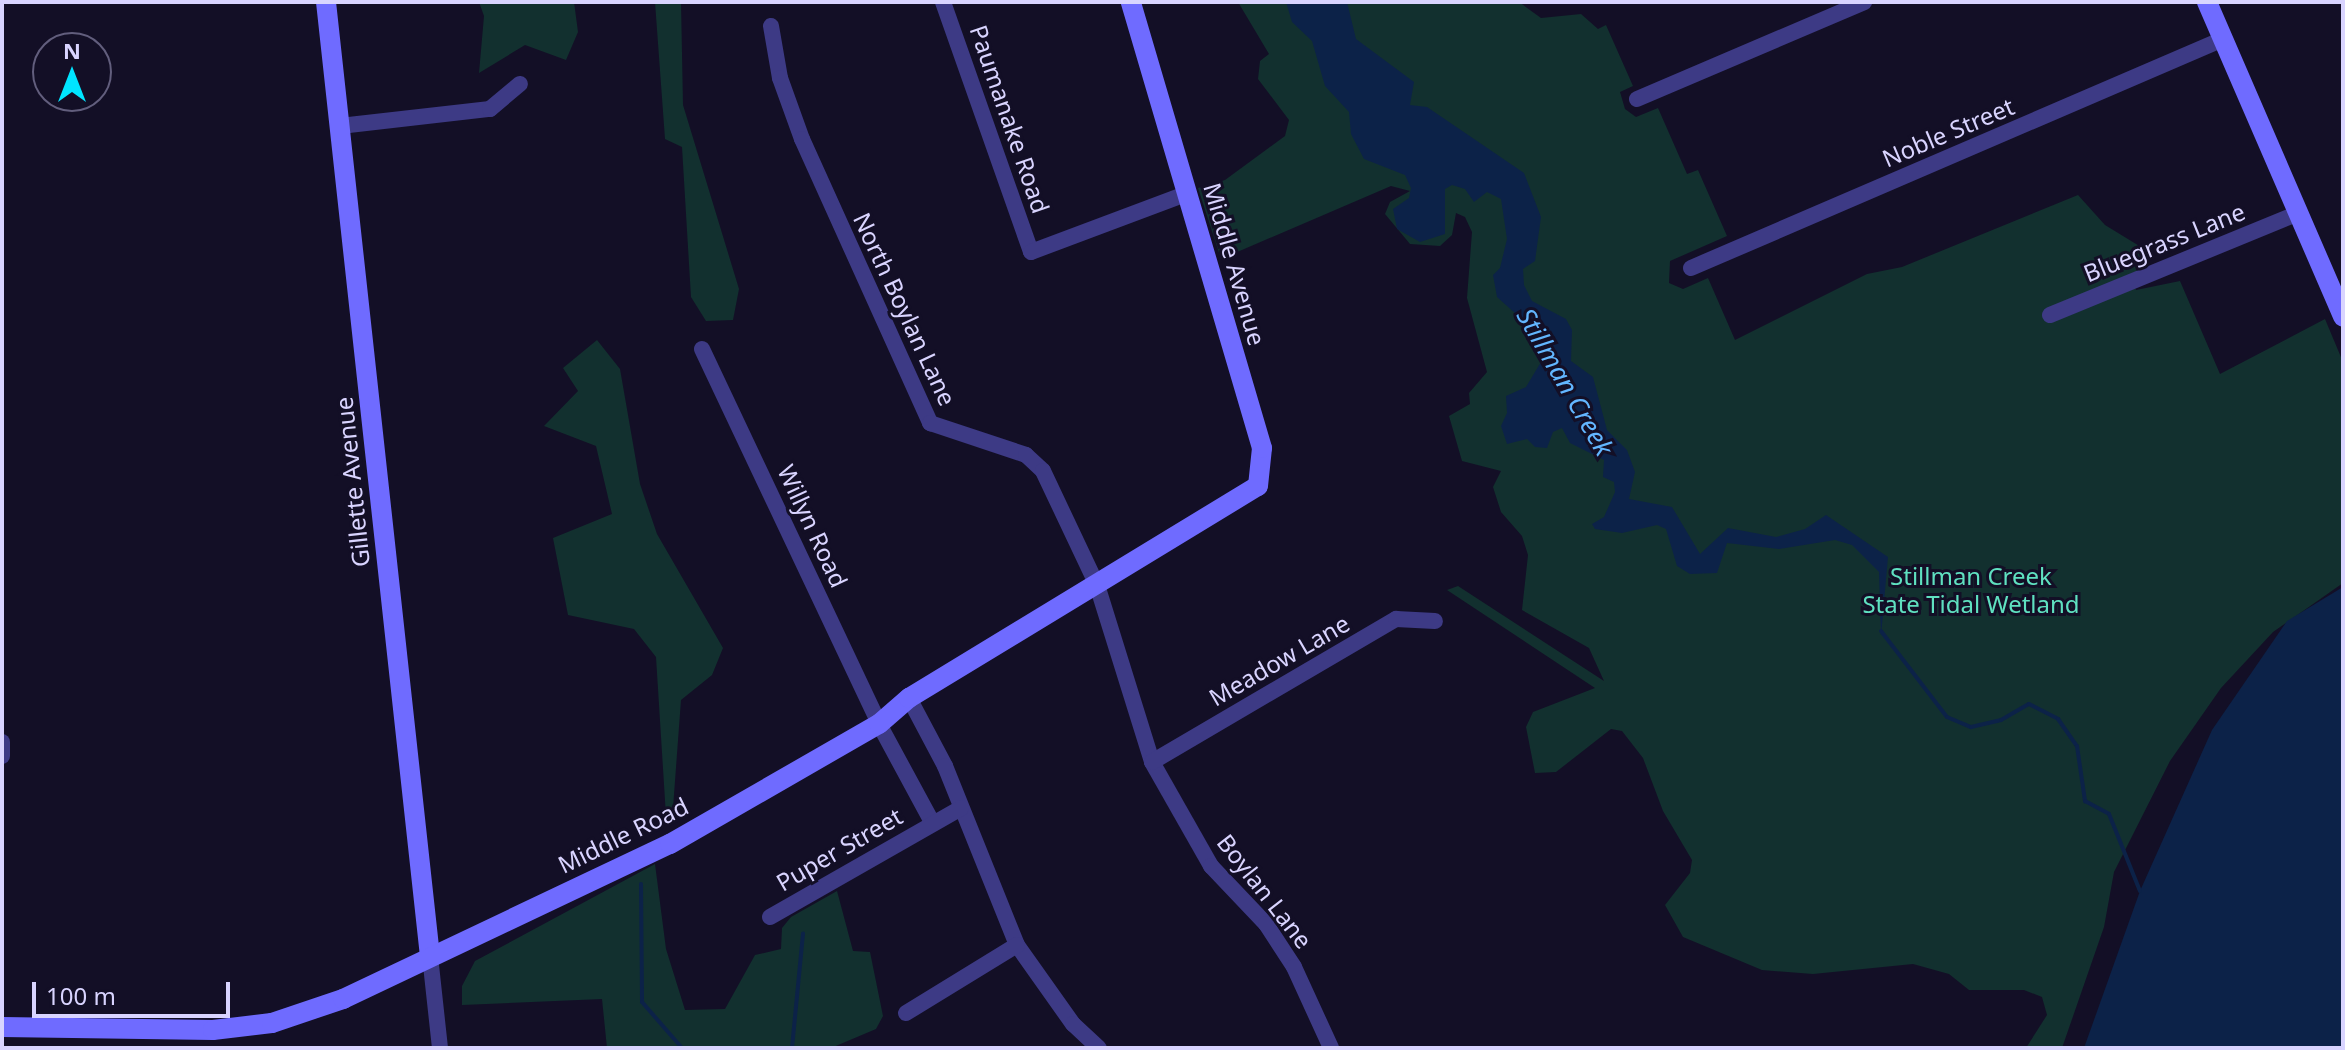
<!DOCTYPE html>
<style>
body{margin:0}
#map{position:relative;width:2345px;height:1050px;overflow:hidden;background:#130f26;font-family:"Noto Sans",sans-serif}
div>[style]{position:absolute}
.green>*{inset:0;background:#12302f}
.water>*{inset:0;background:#0c2248}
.stream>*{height:4px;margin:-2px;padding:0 2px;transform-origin:2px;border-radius:2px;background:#0c2248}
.street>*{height:16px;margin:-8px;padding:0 8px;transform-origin:8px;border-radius:8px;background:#3d3a85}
.secondary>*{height:20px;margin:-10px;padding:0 10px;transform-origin:10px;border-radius:10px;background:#6f6bff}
span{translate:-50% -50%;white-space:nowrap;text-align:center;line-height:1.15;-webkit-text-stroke:6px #130f26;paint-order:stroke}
.street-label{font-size:24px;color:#d9d4ff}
.park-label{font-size:24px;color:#5fe0c0}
.water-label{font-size:26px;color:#62b6ff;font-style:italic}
.frame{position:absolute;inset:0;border:4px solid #d9d4ff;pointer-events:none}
.north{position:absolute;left:32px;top:32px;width:80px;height:80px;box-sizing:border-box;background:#130f26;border:2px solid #625e7d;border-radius:50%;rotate:0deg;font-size:22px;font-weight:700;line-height:32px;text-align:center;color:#d9d4ff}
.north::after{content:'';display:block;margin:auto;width:28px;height:36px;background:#00e5ff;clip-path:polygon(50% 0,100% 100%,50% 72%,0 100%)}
.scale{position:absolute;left:32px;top:982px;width:198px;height:36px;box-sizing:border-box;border:4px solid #d9d4ff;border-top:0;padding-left:10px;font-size:24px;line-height:28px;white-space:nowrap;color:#d9d4ff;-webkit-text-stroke:6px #130f26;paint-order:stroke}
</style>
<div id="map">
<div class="green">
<div style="clip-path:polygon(479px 2px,574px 2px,578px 32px,566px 60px,525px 45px,479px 73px,484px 16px)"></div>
<div style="clip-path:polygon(655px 2px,681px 2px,683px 105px,739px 289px,733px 320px,706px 321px,691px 297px,682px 147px,665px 139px)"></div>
<div style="clip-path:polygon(1238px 2px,1519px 2px,1541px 18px,1581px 14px,1598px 29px,1606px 25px,1633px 86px,1620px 92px,1625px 109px,1636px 117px,1658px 108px,1687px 174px,1698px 170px,1727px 236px,1670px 261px,1669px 283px,1683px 289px,1708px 278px,1735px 340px,1867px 274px,1902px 267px,2078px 195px,2105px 225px,2141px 247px,2148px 258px,2145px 268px,2130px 274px,2136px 290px,2180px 281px,2220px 374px,2325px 319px,2343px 362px,2343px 583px,2273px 632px,2221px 688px,2170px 761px,2114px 872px,2104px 927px,2062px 1048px,2026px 1048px,2047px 1015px,2042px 997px,2024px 990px,1969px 990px,1949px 974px,1913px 964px,1813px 974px,1762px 970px,1683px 937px,1665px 905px,1690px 873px,1692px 860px,1663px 811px,1643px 758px,1622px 731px,1611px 729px,1556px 772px,1535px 773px,1526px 727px,1533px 712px,1595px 688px,1447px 590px,1458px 586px,1604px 681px,1589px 648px,1522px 610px,1528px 555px,1522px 536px,1501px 512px,1493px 487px,1501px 471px,1462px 461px,1449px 416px,1470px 404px,1469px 393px,1487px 372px,1467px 298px,1472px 232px,1465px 217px,1456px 213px,1452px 235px,1440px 246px,1410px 244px,1385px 214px,1390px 202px,1410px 191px,1391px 186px,1221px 259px,1198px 188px,1225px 180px,1285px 136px,1289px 120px,1258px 79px,1260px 61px,1269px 54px)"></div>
<div style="clip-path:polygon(597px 340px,620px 369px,640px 484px,657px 534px,723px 648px,712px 675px,681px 700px,673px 808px,666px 816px,656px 657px,634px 629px,568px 615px,553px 538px,612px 514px,596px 446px,544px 426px,578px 391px,563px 368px)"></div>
<div style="clip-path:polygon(655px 864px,666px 949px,685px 1010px,725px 1009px,755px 955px,781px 949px,782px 928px,791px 917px,837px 891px,853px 951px,870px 952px,883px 1016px,876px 1029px,831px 1048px,607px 1048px,602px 999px,462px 1005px,462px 986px,475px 961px)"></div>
</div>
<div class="water">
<div style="clip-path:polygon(1286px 2px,1347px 2px,1356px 39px,1414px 82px,1410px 105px,1427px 107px,1524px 173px,1541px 217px,1535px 261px,1523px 269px,1524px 285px,1532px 301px,1566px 319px,1572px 330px,1571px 361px,1593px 377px,1607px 430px,1627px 450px,1635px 472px,1629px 499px,1672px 507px,1700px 554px,1728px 528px,1776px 537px,1805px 529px,1826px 515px,1888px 557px,1881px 636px,1879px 572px,1852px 545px,1835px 540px,1779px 549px,1727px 543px,1717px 573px,1690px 574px,1677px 566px,1666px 529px,1657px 525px,1622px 533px,1595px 529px,1592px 524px,1604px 517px,1615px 492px,1614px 482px,1603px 477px,1604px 460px,1570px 443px,1562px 428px,1553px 432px,1547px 448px,1535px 447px,1527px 439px,1507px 444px,1501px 426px,1507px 413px,1506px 396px,1526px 387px,1544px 357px,1535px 331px,1497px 297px,1493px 275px,1500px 268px,1507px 239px,1501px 199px,1487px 192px,1474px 202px,1465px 189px,1452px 185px,1445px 189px,1445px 234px,1420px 242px,1397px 229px,1393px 209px,1409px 198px,1411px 188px,1405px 175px,1364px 159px,1351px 134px,1349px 112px,1325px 86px,1312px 41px,1292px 22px)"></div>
<div style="clip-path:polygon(2343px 587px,2343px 1048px,2084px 1048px,2140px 891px,2212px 730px,2287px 621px)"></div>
</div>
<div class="stream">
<div style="left:1881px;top:631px;width:108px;rotate:52.5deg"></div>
<div style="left:1947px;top:717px;width:26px;rotate:23deg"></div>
<div style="left:1971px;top:727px;width:31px;rotate:-13deg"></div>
<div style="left:2001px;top:720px;width:32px;rotate:-30deg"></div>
<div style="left:2029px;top:704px;width:33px;rotate:27deg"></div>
<div style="left:2058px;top:719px;width:33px;rotate:55deg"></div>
<div style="left:2077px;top:746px;width:56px;rotate:81.7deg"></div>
<div style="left:2085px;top:801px;width:27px;rotate:28deg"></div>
<div style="left:2109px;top:814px;width:83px;rotate:68.1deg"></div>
<div style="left:641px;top:884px;width:118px;rotate:89.5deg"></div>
<div style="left:642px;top:1002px;width:61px;rotate:49deg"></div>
<div style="left:792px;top:1048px;width:115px;rotate:-84.5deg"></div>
</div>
<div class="street">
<div style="left:943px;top:2px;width:265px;rotate:70.6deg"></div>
<div style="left:1031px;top:252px;width:168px;rotate:-20.6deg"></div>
<div style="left:771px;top:26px;width:53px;rotate:80.2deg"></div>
<div style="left:780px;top:78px;width:65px;rotate:70.2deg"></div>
<div style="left:802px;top:139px;width:312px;rotate:65.7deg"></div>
<div style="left:930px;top:423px;width:101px;rotate:18.4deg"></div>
<div style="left:1026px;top:455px;width:23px;rotate:43deg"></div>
<div style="left:1043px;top:471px;width:126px;rotate:64.7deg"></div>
<div style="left:1097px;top:585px;width:185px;rotate:72.7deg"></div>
<div style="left:1152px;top:762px;width:120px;rotate:60.4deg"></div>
<div style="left:1211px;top:866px;width:80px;rotate:46.5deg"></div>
<div style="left:1266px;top:924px;width:51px;rotate:56.9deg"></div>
<div style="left:1294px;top:967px;width:89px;rotate:65.4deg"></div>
<div style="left:1637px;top:99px;width:247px;rotate:-23.1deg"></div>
<div style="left:340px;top:126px;width:151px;rotate:-6.5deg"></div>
<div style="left:490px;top:109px;width:39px;rotate:-40deg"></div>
<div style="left:1691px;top:268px;width:579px;rotate:-23.29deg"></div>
<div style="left:2050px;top:315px;width:266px;rotate:-22.3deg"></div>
<div style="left:702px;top:349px;width:415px;rotate:64.7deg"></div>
<div style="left:879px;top:724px;width:111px;rotate:61.6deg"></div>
<div style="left:909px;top:698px;width:77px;rotate:62.1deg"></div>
<div style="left:945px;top:766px;width:193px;rotate:68.1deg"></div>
<div style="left:1017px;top:945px;width:97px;rotate:54.7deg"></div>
<div style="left:1073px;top:1024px;width:35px;rotate:43deg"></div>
<div style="left:2px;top:742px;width:14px;rotate:90deg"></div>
<div style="left:1152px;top:762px;width:283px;rotate:-30.4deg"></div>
<div style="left:1396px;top:619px;width:39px;rotate:3deg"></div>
<div style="left:770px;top:917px;width:220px;rotate:-29.7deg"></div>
<div style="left:430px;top:956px;width:93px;rotate:83.8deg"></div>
<div style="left:906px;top:1013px;width:130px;rotate:-31.5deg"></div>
</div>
<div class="secondary">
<div style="left:326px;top:2px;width:960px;rotate:83.78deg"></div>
<div style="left:2207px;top:2px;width:343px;rotate:66.6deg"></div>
<div style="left:2px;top:1027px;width:211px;rotate:0.8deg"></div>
<div style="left:213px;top:1030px;width:59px;rotate:-6.8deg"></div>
<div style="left:272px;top:1023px;width:75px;rotate:-18.7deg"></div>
<div style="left:343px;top:999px;width:362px;rotate:-25.4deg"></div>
<div style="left:670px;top:844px;width:241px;rotate:-29.9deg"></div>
<div style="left:879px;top:724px;width:40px;rotate:-41deg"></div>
<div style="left:909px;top:698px;width:408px;rotate:-31.3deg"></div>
<div style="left:1258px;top:486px;width:38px;rotate:-84deg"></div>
<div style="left:1262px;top:448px;width:465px;rotate:-106.4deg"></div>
</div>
<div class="street-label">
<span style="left:1010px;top:119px;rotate:71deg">Paumanake Road</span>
<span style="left:1948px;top:132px;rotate:-23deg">Noble Street</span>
<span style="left:2164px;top:242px;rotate:-22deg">Bluegrass Lane</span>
<span style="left:1235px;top:264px;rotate:74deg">Middle Avenue</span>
<span style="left:905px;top:309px;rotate:65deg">North Boylan Lane</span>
<span style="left:352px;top:482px;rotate:-96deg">Gillette Avenue</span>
<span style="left:813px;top:526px;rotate:65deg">Willyn Road</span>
<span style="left:1279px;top:660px;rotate:-30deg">Meadow Lane</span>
<span style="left:623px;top:835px;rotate:-26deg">Middle Road</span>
<span style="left:839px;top:849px;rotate:-30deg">Puper Street</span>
<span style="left:1265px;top:891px;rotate:52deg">Boylan Lane</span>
</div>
<div class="park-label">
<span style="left:1971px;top:590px">Stillman Creek<br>State Tidal Wetland</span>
</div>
<div class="water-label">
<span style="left:1565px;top:382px;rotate:60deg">Stillman Creek</span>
</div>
<div class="frame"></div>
<div class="north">N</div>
<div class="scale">100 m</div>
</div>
